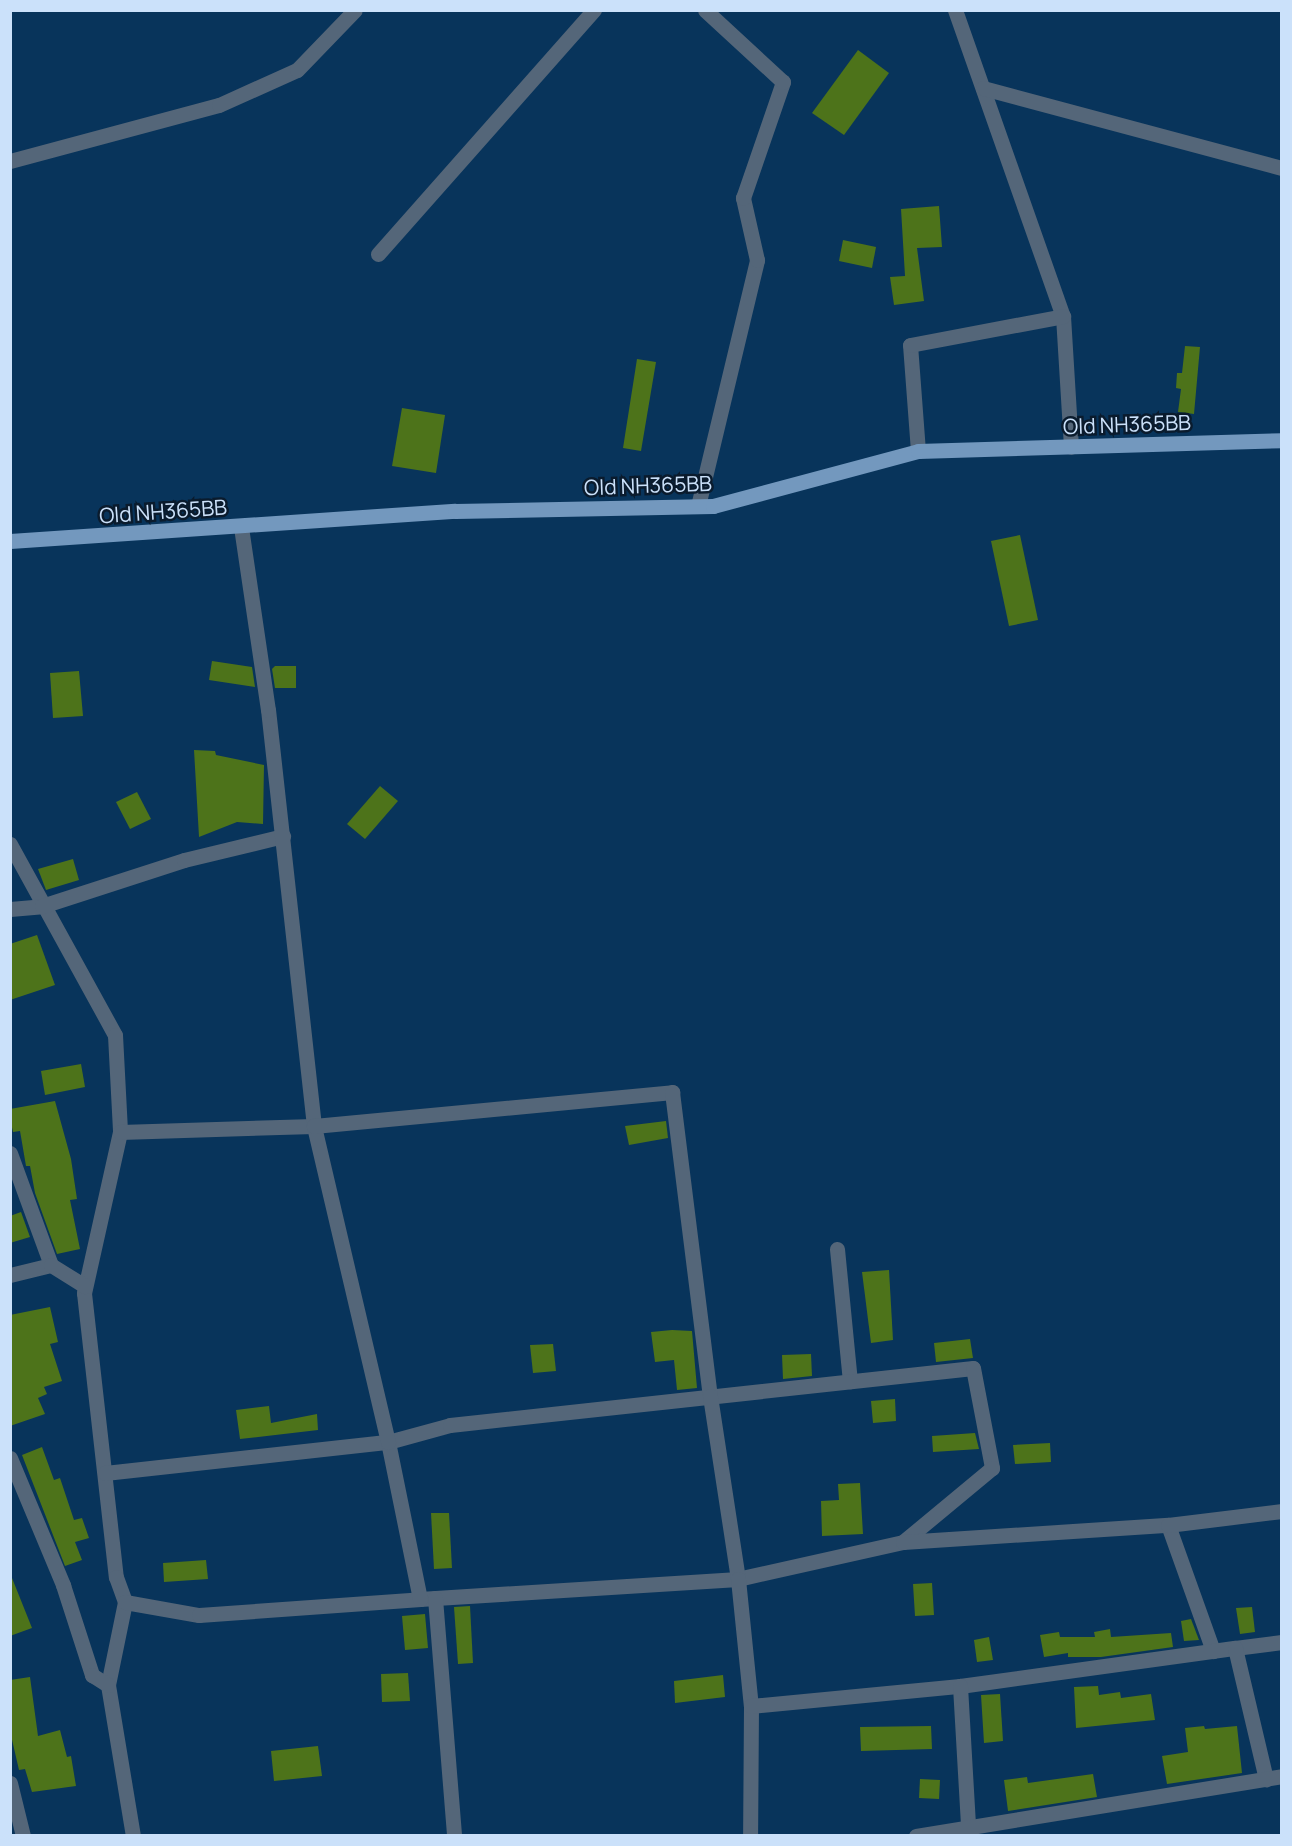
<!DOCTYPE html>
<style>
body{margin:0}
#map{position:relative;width:1292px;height:1846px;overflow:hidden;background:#08345b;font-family:Manrope,sans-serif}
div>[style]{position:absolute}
.building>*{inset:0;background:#4d731a}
.street>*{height:15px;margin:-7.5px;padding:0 7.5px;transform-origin:7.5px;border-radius:7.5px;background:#546679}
.primary>*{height:15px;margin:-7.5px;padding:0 7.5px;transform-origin:7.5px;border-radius:7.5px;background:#7398be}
span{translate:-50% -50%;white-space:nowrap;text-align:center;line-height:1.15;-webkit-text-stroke:5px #0a1b2d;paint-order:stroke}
.street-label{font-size:21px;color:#cbe1fa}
.frame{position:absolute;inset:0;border:12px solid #cbe1fa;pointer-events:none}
</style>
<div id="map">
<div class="building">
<div style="clip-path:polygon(858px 50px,889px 73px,844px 135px,812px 113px)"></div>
<div style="clip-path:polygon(939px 206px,942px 247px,917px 248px,924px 301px,894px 305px,890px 277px,905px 276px,901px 209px)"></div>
<div style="clip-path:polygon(843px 240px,876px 247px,872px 268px,839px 261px)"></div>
<div style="clip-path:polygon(1185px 346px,1200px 347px,1194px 414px,1178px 412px,1181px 389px,1176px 388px,1177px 373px,1182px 373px)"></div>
<div style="clip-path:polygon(637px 359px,656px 362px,641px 451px,623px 448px)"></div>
<div style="clip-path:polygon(402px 408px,445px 415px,436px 473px,392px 466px)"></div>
<div style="clip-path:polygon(1020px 535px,1038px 620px,1009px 626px,991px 541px)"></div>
<div style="clip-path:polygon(212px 661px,252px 667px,255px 687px,209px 680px)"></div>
<div style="clip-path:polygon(275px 666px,296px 666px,296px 688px,275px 688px,272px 669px)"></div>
<div style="clip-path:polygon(79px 671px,83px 716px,53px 718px,50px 673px)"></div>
<div style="clip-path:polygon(194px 750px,215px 751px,216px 755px,264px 765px,263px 824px,237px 822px,199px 837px)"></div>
<div style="clip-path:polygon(380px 786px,398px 801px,365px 839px,347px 824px)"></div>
<div style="clip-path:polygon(137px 792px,151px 819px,130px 829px,116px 802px)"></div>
<div style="clip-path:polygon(73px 859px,79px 880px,46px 890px,38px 869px)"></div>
<div style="clip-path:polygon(37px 935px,55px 985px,10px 1000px,10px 944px)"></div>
<div style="clip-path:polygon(81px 1064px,85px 1087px,45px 1095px,41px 1071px)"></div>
<div style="clip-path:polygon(55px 1101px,71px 1159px,77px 1199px,70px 1200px,80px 1249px,57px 1254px,35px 1193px,30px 1166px,26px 1166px,20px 1131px,13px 1132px,10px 1118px,10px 1109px)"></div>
<div style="clip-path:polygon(666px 1121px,668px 1138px,629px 1145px,625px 1126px)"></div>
<div style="clip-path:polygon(21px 1212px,30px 1237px,10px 1243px,10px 1216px)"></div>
<div style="clip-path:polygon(889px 1270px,893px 1340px,871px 1343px,862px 1272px)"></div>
<div style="clip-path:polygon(50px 1307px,58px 1342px,50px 1344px,62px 1381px,44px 1387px,47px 1394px,38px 1398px,45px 1414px,10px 1426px,10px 1315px)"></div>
<div style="clip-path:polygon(672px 1330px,692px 1331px,697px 1388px,677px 1390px,674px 1360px,655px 1362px,651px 1332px)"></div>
<div style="clip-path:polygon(970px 1339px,973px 1358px,936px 1362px,934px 1343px)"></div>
<div style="clip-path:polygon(553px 1344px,556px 1371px,533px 1373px,530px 1345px)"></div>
<div style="clip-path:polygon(811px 1354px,812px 1376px,783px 1379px,782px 1355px)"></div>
<div style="clip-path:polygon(895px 1399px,896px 1421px,873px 1423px,871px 1401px)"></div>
<div style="clip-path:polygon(269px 1406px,271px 1423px,317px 1414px,318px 1430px,240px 1439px,236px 1410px)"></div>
<div style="clip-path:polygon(975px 1433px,979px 1449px,933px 1452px,932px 1436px)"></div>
<div style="clip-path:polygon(1050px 1443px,1051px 1462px,1015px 1464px,1013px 1445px)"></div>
<div style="clip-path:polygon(42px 1447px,54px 1480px,60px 1478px,74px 1520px,82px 1518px,89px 1538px,75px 1542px,82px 1560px,65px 1566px,22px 1455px)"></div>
<div style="clip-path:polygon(860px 1483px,863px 1534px,822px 1536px,821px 1501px,839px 1500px,838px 1484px)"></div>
<div style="clip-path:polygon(431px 1513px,449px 1513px,452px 1568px,434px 1569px)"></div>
<div style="clip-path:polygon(206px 1560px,208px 1579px,164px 1582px,163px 1563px)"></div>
<div style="clip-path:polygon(10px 1573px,32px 1628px,10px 1636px)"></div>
<div style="clip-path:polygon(932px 1583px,934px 1615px,915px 1616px,913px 1584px)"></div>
<div style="clip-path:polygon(470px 1606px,473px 1663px,458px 1664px,454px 1607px)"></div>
<div style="clip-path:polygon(1252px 1607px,1255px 1632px,1240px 1634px,1236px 1608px)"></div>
<div style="clip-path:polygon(425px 1614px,428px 1648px,405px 1650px,402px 1616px)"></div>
<div style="clip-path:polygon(1191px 1619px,1199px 1640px,1184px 1641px,1181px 1621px)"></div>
<div style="clip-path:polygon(1110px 1629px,1111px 1637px,1171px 1633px,1173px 1647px,1101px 1657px,1068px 1657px,1068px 1653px,1044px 1657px,1040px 1635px,1059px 1632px,1060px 1637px,1095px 1637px,1094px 1632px)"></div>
<div style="clip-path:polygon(989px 1637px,993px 1660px,977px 1662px,974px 1640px)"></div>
<div style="clip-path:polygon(408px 1673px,410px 1701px,382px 1702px,381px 1674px)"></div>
<div style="clip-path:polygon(723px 1675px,725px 1697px,675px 1703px,674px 1681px)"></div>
<div style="clip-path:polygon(30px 1677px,38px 1736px,60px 1730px,67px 1757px,71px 1756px,76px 1786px,32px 1792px,25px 1769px,19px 1770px,10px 1731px,10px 1680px)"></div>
<div style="clip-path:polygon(1098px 1686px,1099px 1695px,1120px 1692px,1121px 1698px,1151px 1694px,1155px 1720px,1076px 1728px,1074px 1687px)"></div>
<div style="clip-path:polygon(1000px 1694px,1003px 1741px,984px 1743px,981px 1695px)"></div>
<div style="clip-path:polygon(931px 1726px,932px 1749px,861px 1751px,860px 1727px)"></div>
<div style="clip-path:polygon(1204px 1726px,1205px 1729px,1237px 1726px,1242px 1773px,1167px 1784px,1162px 1756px,1188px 1752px,1185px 1728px)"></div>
<div style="clip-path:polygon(318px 1746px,322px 1776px,274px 1781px,271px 1751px)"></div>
<div style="clip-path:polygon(1093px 1774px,1097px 1797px,1008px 1811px,1004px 1780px,1027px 1777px,1028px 1783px)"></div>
<div style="clip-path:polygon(920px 1779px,940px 1780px,939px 1799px,919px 1798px)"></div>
</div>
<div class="street">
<div style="left:955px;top:10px;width:324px;rotate:70.6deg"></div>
<div style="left:1063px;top:316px;width:131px;rotate:86.5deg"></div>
<div style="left:983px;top:88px;width:310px;rotate:15deg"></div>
<div style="left:10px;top:161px;width:216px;rotate:-15deg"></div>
<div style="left:219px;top:105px;width:85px;rotate:-24.2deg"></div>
<div style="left:297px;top:70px;width:83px;rotate:-46deg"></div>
<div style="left:378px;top:254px;width:326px;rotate:-48.5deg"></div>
<div style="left:918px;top:451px;width:106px;rotate:-94.3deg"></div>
<div style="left:910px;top:345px;width:156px;rotate:-10.7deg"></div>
<div style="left:698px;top:506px;width:253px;rotate:-76.5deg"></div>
<div style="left:757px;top:260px;width:64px;rotate:-102.7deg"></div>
<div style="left:743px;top:198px;width:123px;rotate:-71deg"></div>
<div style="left:783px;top:82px;width:106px;rotate:-137.3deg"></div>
<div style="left:10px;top:844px;width:218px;rotate:61.2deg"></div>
<div style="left:115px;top:1035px;width:97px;rotate:87deg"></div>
<div style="left:120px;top:1132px;width:165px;rotate:102.6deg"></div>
<div style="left:84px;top:1293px;width:286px;rotate:83.6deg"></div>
<div style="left:116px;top:1577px;width:27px;rotate:70deg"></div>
<div style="left:125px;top:1602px;width:85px;rotate:101.6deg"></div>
<div style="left:108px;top:1685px;width:153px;rotate:80.6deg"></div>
<div style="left:10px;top:909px;width:32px;rotate:-5deg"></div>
<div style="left:42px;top:906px;width:149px;rotate:-17.9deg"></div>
<div style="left:184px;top:860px;width:102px;rotate:-13.6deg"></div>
<div style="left:120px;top:1132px;width:194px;rotate:-1.8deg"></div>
<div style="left:314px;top:1126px;width:419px;rotate:-96.3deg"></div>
<div style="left:268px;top:710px;width:185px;rotate:-98.4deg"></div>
<div style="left:10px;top:1153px;width:119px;rotate:69.9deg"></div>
<div style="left:837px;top:1249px;width:133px;rotate:84.4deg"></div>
<div style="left:10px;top:1275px;width:42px;rotate:-13.7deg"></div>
<div style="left:51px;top:1265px;width:40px;rotate:32deg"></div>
<div style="left:10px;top:1458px;width:138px;rotate:67.3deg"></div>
<div style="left:63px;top:1585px;width:95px;rotate:72.1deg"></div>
<div style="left:92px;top:1675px;width:19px;rotate:32deg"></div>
<div style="left:105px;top:1473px;width:285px;rotate:-6.3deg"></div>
<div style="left:388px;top:1442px;width:64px;rotate:-15.3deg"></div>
<div style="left:450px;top:1425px;width:526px;rotate:-6.22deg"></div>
<div style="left:973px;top:1368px;width:102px;rotate:79.2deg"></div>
<div style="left:992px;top:1468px;width:116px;rotate:140.3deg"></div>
<div style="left:903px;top:1542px;width:169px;rotate:167.4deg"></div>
<div style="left:738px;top:1579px;width:319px;rotate:176.4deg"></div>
<div style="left:1168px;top:1525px;width:134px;rotate:70.3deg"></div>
<div style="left:903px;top:1542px;width:266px;rotate:-3.7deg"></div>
<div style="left:1168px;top:1525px;width:115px;rotate:-7deg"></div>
<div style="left:435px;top:1598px;width:239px;rotate:85.4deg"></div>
<div style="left:125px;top:1602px;width:75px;rotate:10deg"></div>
<div style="left:199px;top:1615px;width:222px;rotate:-4.1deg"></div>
<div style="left:420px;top:1599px;width:160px;rotate:-101.5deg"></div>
<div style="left:388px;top:1442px;width:325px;rotate:-103.2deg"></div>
<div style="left:314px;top:1126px;width:360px;rotate:-5.4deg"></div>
<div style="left:672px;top:1092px;width:306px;rotate:82.9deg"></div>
<div style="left:710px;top:1396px;width:185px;rotate:81.3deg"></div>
<div style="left:738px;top:1579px;width:128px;rotate:84.2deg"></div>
<div style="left:751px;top:1706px;width:130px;rotate:90.4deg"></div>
<div style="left:1235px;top:1648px;width:47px;rotate:-7.3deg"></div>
<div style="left:960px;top:1686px;width:278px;rotate:-7.9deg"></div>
<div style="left:1235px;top:1648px;width:135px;rotate:76.7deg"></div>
<div style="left:751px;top:1706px;width:210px;rotate:-5.5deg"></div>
<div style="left:960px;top:1686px;width:139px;rotate:86.7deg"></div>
<div style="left:10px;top:1783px;width:55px;rotate:76.2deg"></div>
<div style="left:916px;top:1836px;width:371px;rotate:-9.3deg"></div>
</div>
<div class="primary">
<div style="left:10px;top:541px;width:446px;rotate:-3.9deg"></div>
<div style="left:455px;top:511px;width:258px;rotate:-1.1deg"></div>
<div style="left:713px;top:506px;width:212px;rotate:-15deg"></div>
<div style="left:918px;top:451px;width:364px;rotate:-1.7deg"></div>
</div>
<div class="street-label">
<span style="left:1127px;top:424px;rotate:-2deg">Old NH365BB</span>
<span style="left:648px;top:485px;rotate:-2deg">Old NH365BB</span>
<span style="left:163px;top:511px;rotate:-4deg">Old NH365BB</span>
</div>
<div class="frame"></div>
</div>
